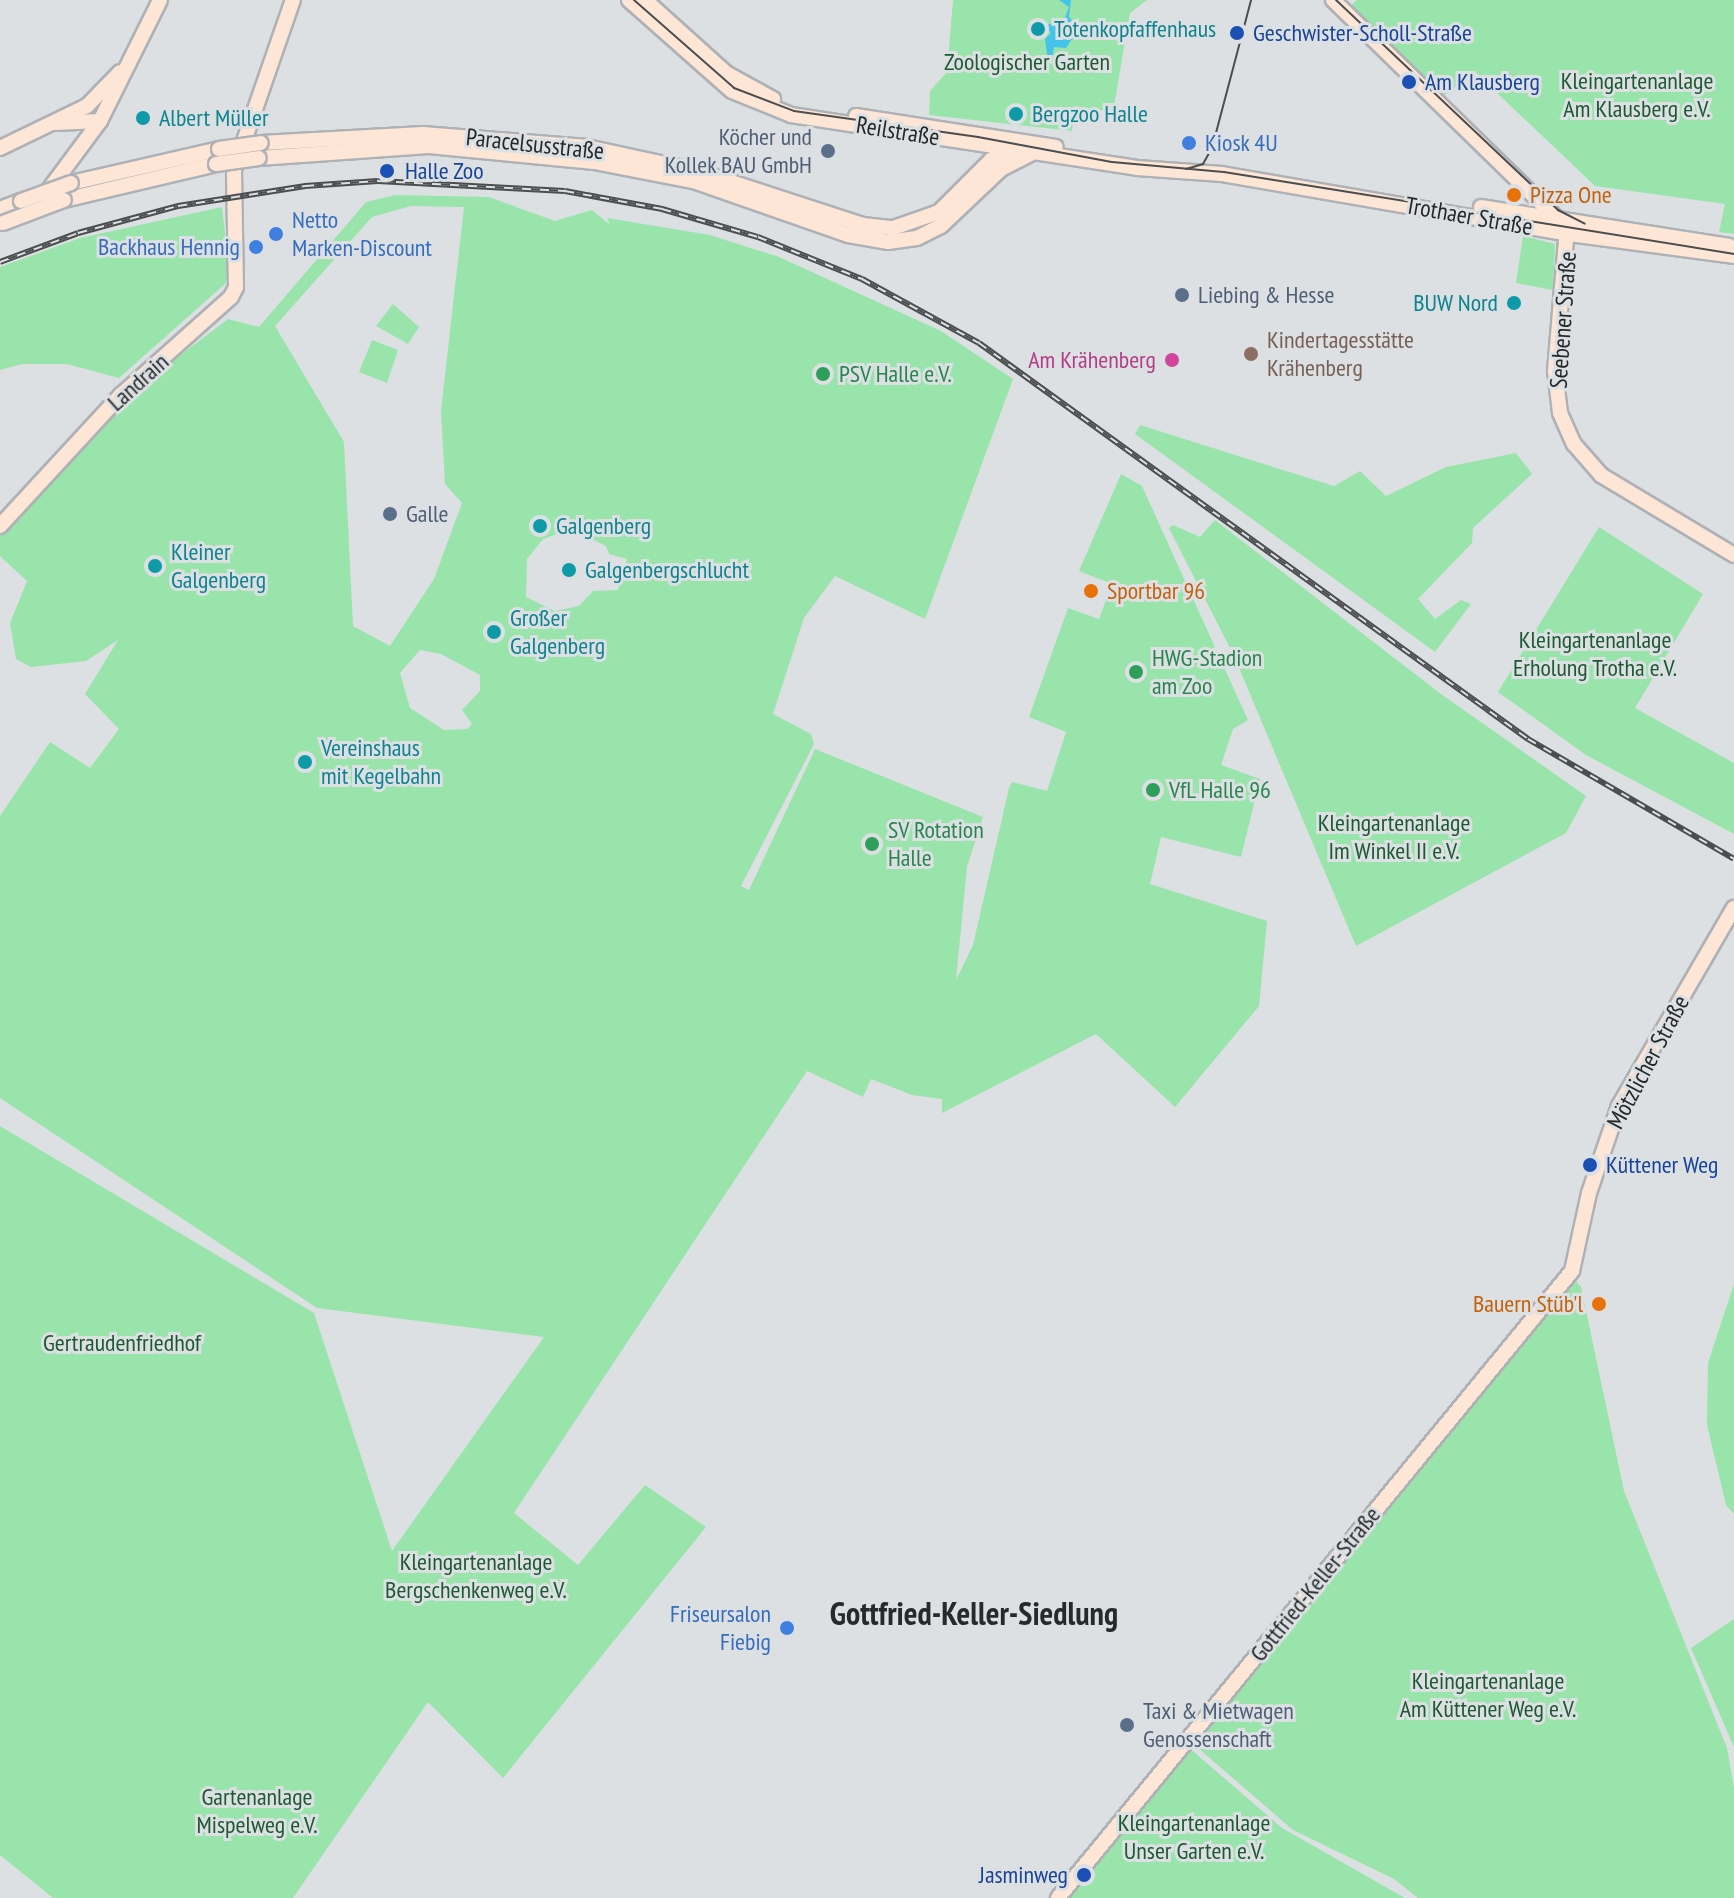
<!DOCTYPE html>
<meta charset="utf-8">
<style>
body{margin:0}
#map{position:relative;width:1734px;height:1898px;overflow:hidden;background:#dce0e3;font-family:"PT Sans Narrow",sans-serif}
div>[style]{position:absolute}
.green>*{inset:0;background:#98e4ab}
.water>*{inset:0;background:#44c3ec}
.roads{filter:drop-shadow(2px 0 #aeb1b5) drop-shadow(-2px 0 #aeb1b5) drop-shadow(0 2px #aeb1b5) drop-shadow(0 -2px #aeb1b5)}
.secondary>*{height:14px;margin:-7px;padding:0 7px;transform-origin:7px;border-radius:7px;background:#fee6d7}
.tram>*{height:2px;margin:-1px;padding:0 1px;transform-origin:1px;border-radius:1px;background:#4b4d4e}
.rail>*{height:6px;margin-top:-3px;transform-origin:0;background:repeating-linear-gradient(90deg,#dce0e3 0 9px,#4b4d4e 0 18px);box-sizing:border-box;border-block:2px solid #4b4d4e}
.bridges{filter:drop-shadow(2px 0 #aeb1b5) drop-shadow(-2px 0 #aeb1b5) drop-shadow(0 2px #aeb1b5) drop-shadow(0 -2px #aeb1b5)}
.secondary-bridge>*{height:14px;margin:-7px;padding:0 7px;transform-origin:7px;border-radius:7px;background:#fee6d7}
.dots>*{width:22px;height:22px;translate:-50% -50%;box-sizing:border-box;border:4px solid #dce0e3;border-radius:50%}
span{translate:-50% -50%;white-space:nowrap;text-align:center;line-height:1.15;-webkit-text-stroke:6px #dce0e3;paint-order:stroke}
.culture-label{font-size:24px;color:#0d838f}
.left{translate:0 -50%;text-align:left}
.right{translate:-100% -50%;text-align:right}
.transit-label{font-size:24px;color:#164399}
.park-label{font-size:24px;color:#1b5930}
.street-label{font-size:24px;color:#252728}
.service-label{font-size:24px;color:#4e5e75}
.shop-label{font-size:24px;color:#366cbe}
.food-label{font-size:24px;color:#c56008}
.education-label{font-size:24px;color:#785e54}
.hotel-label{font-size:24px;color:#b23c85}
.leisure-label{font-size:24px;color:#27864d}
.district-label{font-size:32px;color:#27292c;font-weight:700}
</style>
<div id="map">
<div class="green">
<div style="clip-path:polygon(953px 0,1147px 0,1130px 13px,1113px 112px,1075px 106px,1072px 131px,929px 115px,930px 91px,947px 72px)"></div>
<div style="clip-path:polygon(1357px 0,1734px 0,1734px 234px,1719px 232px,1725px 204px,1595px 186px,1475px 72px,1445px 95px,1350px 6px)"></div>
<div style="clip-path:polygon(evenodd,395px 195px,489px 197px,555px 221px,592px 210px,610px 225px,607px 218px,710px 235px,779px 257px,941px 331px,1013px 379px,925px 619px,835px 576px,804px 618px,773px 714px,811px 734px,814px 744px,741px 886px,749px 890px,815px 749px,983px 817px,967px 867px,956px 980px,973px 945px,1009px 788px,1012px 782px,1047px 791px,1066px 732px,1029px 717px,1068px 608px,1099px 619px,1112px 584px,1079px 571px,1121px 474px,1142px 486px,1248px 720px,1233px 729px,1221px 765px,1260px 779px,1241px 857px,1161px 837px,1150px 884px,1267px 921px,1259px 1006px,1175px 1107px,1096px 1034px,942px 1113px,942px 1099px,912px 1095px,871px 1079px,863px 1097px,807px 1071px,514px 1513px,578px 1565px,645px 1485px,706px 1527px,503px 1778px,428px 1702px,293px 1898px,53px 1898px,0 1855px,0 1126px,314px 1313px,392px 1551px,544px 1337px,317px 1308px,0 1098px,0 816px,50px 742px,90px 768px,119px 729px,85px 694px,118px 640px,86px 661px,31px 667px,16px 659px,10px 623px,27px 581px,0 556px,0 531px,145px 382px,228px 319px,259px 327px,366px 202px,395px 195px,411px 206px,464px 207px,441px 411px,445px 484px,462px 503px,434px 579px,390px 646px,353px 626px,344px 442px,275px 326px,372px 217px,411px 206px,395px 195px,557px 534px,588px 537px,606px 546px,609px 554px,627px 559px,618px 590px,593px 591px,579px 606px,555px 611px,526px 597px,527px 559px,543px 539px,557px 534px,395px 195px,420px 650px,441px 654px,480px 675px,480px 691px,462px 710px,472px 724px,467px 729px,444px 730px,410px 708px,400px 673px,420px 650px)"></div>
<div style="clip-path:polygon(222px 207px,229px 265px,226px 283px,119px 378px,67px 364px,22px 364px,0 370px,0 267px,80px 238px)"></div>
<div style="clip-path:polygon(1523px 236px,1555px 244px,1553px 290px,1516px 283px)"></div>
<div style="clip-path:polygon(393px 304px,419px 327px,408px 344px,376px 326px)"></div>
<div style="clip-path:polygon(372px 340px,398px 350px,387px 383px,359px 372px)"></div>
<div style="clip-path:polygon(1140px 425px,1334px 486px,1360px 471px,1386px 496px,1446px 467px,1516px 453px,1532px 474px,1473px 528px,1472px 543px,1418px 599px,1435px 619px,1461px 600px,1471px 604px,1435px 652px,1135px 434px)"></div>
<div style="clip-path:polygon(1215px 520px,1441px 694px,1586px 796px,1566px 833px,1356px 946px,1234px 656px,1169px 528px,1173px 525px,1200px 537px)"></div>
<div style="clip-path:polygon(1599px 527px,1703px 594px,1635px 708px,1734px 763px,1734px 834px,1586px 755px,1498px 692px)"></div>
<div style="clip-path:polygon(1572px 1276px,1581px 1287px,1624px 1491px,1727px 1748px,1734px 1787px,1734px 1898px,1418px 1898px,1394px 1879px,1293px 1830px,1191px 1742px)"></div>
<div style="clip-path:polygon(1734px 1284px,1734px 1514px,1726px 1505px,1707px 1425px,1708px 1363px)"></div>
<div style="clip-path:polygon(1734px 1619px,1734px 1747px,1691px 1648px)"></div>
<div style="clip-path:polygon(1187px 1746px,1282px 1828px,1405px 1898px,1065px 1898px)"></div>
</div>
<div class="water">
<div style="clip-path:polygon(1059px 0,1071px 0,1069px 17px,1080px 28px,1079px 39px,1072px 39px,1066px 48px,1054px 47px,1052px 60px,1048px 60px,1045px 39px,1051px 33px,1045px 26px,1065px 18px,1069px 7px)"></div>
</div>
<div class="roads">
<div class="secondary">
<div style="left:629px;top:0;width:137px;rotate:41.5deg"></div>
<div style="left:732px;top:91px;width:64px;rotate:22.1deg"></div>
<div style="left:791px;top:115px;width:350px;rotate:8.7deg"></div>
<div style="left:1137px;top:168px;width:85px;rotate:4deg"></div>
<div style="left:1222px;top:174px;width:352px;rotate:9.8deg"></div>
<div style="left:1569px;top:234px;width:166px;rotate:7.6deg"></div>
<div style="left:645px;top:0;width:109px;rotate:42deg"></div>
<div style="left:726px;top:73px;width:54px;rotate:29deg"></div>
<div style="left:1333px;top:0;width:327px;rotate:44.3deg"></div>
<div style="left:1567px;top:228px;width:144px;rotate:94.8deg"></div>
<div style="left:1555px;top:371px;width:42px;rotate:83.2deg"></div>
<div style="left:1560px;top:413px;width:34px;rotate:66deg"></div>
<div style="left:1574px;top:444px;width:41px;rotate:48.9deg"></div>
<div style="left:1601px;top:475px;width:155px;rotate:31deg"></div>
<div style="left:856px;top:116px;width:202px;rotate:8.8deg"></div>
<div style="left:55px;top:123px;width:45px;rotate:-2.5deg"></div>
<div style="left:261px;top:143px;width:162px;rotate:-3.2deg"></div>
<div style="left:423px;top:134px;width:165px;rotate:4.5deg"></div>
<div style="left:587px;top:147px;width:113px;rotate:12.3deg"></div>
<div style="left:697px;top:171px;width:175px;rotate:18deg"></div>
<div style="left:863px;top:225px;width:30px;rotate:6deg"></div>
<div style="left:893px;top:228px;width:49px;rotate:-19.2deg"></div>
<div style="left:939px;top:212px;width:74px;rotate:-45deg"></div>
<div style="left:991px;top:160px;width:23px;rotate:-31deg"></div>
<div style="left:0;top:148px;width:97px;rotate:-25.8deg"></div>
<div style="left:87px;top:106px;width:47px;rotate:-45.9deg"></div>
<div style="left:259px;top:158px;width:170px;rotate:-4deg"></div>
<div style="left:429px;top:146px;width:166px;rotate:5.5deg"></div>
<div style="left:594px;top:162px;width:101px;rotate:10.9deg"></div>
<div style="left:693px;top:181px;width:164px;rotate:19.2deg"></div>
<div style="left:848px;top:235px;width:41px;rotate:9.9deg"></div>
<div style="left:888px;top:242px;width:29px;rotate:-8deg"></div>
<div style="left:917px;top:238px;width:27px;rotate:-27deg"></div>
<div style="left:941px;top:226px;width:83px;rotate:-43.5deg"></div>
<div style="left:1001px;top:169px;width:34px;rotate:-27deg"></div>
<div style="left:71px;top:183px;width:152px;rotate:-12.9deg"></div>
<div style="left:45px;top:195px;width:92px;rotate:-53.4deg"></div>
<div style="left:100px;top:121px;width:135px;rotate:-63.6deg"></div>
<div style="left:64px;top:200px;width:156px;rotate:-13.3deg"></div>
<div style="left:1481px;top:207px;width:251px;rotate:8.9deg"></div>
<div style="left:0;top:209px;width:22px;rotate:-21deg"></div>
<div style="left:0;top:526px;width:178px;rotate:-47.3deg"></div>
<div style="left:121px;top:395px;width:147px;rotate:-41.7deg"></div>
<div style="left:231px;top:297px;width:11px;rotate:-63deg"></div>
<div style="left:236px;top:287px;width:117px;rotate:-91deg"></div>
<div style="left:234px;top:170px;width:180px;rotate:-70.9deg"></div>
<div style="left:1058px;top:1898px;width:811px;rotate:-50.66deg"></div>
<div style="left:1572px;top:1271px;width:80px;rotate:-77.7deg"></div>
<div style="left:1589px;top:1193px;width:92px;rotate:-71deg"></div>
<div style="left:1619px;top:1106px;width:229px;rotate:-59.9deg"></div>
</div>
</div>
<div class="tram">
<div style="left:634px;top:0;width:133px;rotate:41.3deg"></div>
<div style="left:734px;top:88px;width:64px;rotate:21deg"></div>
<div style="left:794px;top:111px;width:186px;rotate:8deg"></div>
<div style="left:978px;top:137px;width:136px;rotate:10.6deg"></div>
<div style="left:1112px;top:162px;width:112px;rotate:5.1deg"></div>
<div style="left:1224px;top:172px;width:517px;rotate:9.13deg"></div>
<div style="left:1336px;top:0;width:306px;rotate:43.4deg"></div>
<div style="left:1558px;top:210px;width:30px;rotate:27deg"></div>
<div style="left:1186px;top:169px;width:18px;rotate:-16deg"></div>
<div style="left:1203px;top:164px;width:18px;rotate:-61deg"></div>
<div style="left:1212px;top:148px;width:153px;rotate:-75.2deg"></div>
</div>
<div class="rail">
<div style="left:0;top:262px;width:83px;rotate:-20.4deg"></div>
<div style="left:78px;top:233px;width:104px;rotate:-15.1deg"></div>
<div style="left:178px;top:206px;width:129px;rotate:-8.9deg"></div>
<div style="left:305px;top:186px;width:73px;rotate:-3.9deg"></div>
<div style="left:378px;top:181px;width:187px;rotate:3.1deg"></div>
<div style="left:565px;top:191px;width:99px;rotate:10.5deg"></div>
<div style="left:662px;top:209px;width:100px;rotate:16.3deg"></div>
<div style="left:758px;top:237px;width:112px;rotate:22deg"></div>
<div style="left:862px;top:279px;width:133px;rotate:28.7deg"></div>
<div style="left:979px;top:343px;width:677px;rotate:35.8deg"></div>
<div style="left:1528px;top:739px;width:238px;rotate:30.2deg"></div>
</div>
<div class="bridges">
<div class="secondary-bridge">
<div style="left:219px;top:149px;width:42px;rotate:-8.1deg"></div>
<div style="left:216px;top:164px;width:43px;rotate:-7.9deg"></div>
<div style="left:21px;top:201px;width:53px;rotate:-19.8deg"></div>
<div style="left:3px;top:223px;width:65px;rotate:-20.7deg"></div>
</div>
</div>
<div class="dots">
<div style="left:1038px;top:29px;background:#0f9aa8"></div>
<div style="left:1237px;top:33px;background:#1a4fb4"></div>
<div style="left:1409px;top:82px;background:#1a4fb4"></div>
<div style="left:1016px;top:114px;background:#0f9aa8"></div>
<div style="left:143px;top:118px;background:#0f9aa8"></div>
<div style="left:1189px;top:143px;background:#3f7fe0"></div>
<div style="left:828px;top:151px;background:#5c6f8a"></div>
<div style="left:387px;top:171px;background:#1a4fb4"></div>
<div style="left:1514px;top:195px;background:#e8710a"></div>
<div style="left:276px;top:234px;background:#3f7fe0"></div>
<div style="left:256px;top:247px;background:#3f7fe0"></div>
<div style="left:1182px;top:295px;background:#5c6f8a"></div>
<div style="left:1514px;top:303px;background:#0f9aa8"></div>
<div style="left:1251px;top:354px;background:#8d6e63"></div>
<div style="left:1172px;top:360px;background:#d1479c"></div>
<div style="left:823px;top:374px;background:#2e9e5b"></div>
<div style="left:390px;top:514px;background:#5c6f8a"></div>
<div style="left:540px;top:526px;background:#0f9aa8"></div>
<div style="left:155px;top:566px;background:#0f9aa8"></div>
<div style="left:569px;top:570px;background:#0f9aa8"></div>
<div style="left:1091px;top:591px;background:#e8710a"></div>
<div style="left:494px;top:632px;background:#0f9aa8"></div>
<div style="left:1136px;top:672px;background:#2e9e5b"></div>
<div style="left:305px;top:762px;background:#0f9aa8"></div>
<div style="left:1153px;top:790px;background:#2e9e5b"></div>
<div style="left:872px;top:844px;background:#2e9e5b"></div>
<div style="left:1590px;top:1165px;background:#1a4fb4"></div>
<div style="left:1599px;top:1304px;background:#e8710a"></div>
<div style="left:787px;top:1628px;background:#3f7fe0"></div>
<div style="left:1127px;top:1725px;background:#5c6f8a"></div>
<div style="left:1084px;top:1875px;background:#1a4fb4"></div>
</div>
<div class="culture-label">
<span class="left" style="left:1054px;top:29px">Totenkopfaffenhaus</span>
<span class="left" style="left:1032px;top:114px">Bergzoo Halle</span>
<span class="left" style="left:159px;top:118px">Albert Müller</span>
<span class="right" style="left:1498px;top:303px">BUW Nord</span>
<span class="left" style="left:556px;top:526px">Galgenberg</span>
<span class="left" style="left:171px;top:566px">Kleiner<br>Galgenberg</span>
<span class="left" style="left:585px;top:570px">Galgenbergschlucht</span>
<span class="left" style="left:510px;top:632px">Großer<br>Galgenberg</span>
<span class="left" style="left:321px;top:762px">Vereinshaus<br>mit Kegelbahn</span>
</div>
<div class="transit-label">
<span class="left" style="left:1253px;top:33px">Geschwister-Scholl-Straße</span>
<span class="left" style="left:1425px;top:82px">Am Klausberg</span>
<span class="left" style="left:405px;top:171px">Halle Zoo</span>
<span class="left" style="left:1606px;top:1165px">Küttener Weg</span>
<span class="right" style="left:1068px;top:1875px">Jasminweg</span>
</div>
<div class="park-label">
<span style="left:1027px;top:62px">Zoologischer Garten</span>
<span style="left:1637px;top:95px">Kleingartenanlage<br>Am Klausberg e.V.</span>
<span style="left:1595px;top:654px">Kleingartenanlage<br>Erholung Trotha e.V.</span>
<span style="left:1394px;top:837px">Kleingartenanlage<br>Im Winkel II e.V.</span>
<span style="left:122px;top:1343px">Gertraudenfriedhof</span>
<span style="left:476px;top:1576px">Kleingartenanlage<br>Bergschenkenweg e.V.</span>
<span style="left:1488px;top:1695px">Kleingartenanlage<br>Am Küttener Weg e.V.</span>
<span style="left:257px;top:1811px">Gartenanlage<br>Mispelweg e.V.</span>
<span style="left:1194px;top:1837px">Kleingartenanlage<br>Unser Garten e.V.</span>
</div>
<div class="street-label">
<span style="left:898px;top:131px;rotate:9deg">Reilstraße</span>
<span style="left:535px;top:144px;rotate:6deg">Paracelsusstraße</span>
<span style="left:1469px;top:216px;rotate:10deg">Trothaer Straße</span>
<span style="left:1563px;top:320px;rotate:-86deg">Seebener Straße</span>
<span style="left:138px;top:382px;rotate:-42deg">Landrain</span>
<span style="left:1648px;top:1062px;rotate:-62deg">Mötzlicher Straße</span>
<span style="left:1315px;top:1584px;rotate:-51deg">Gottfried-Keller-Straße</span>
</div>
<div class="service-label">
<span class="right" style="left:812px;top:151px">Köcher und<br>Kollek BAU GmbH</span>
<span class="left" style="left:1198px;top:295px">Liebing &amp; Hesse</span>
<span class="left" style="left:406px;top:514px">Galle</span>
<span class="left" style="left:1143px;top:1725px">Taxi &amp; Mietwagen<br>Genossenschaft</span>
</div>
<div class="shop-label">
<span class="left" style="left:1205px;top:143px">Kiosk 4U</span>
<span class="left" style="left:292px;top:234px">Netto<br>Marken-Discount</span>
<span class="right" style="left:240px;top:247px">Backhaus Hennig</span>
<span class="right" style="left:771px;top:1628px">Friseursalon<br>Fiebig</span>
</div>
<div class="food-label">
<span class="left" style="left:1530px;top:195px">Pizza One</span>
<span class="left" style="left:1107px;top:591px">Sportbar 96</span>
<span class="right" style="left:1583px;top:1304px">Bauern Stüb'l</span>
</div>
<div class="education-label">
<span class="left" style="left:1267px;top:354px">Kindertagesstätte<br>Krähenberg</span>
</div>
<div class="hotel-label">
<span class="right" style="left:1156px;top:360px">Am Krähenberg</span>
</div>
<div class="leisure-label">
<span class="left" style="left:839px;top:374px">PSV Halle e.V.</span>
<span class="left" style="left:1152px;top:672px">HWG-Stadion<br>am Zoo</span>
<span class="left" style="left:1169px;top:790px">VfL Halle 96</span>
<span class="left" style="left:888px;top:844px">SV Rotation<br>Halle</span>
</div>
<div class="district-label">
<span style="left:974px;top:1613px">Gottfried-Keller-Siedlung</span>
</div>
</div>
